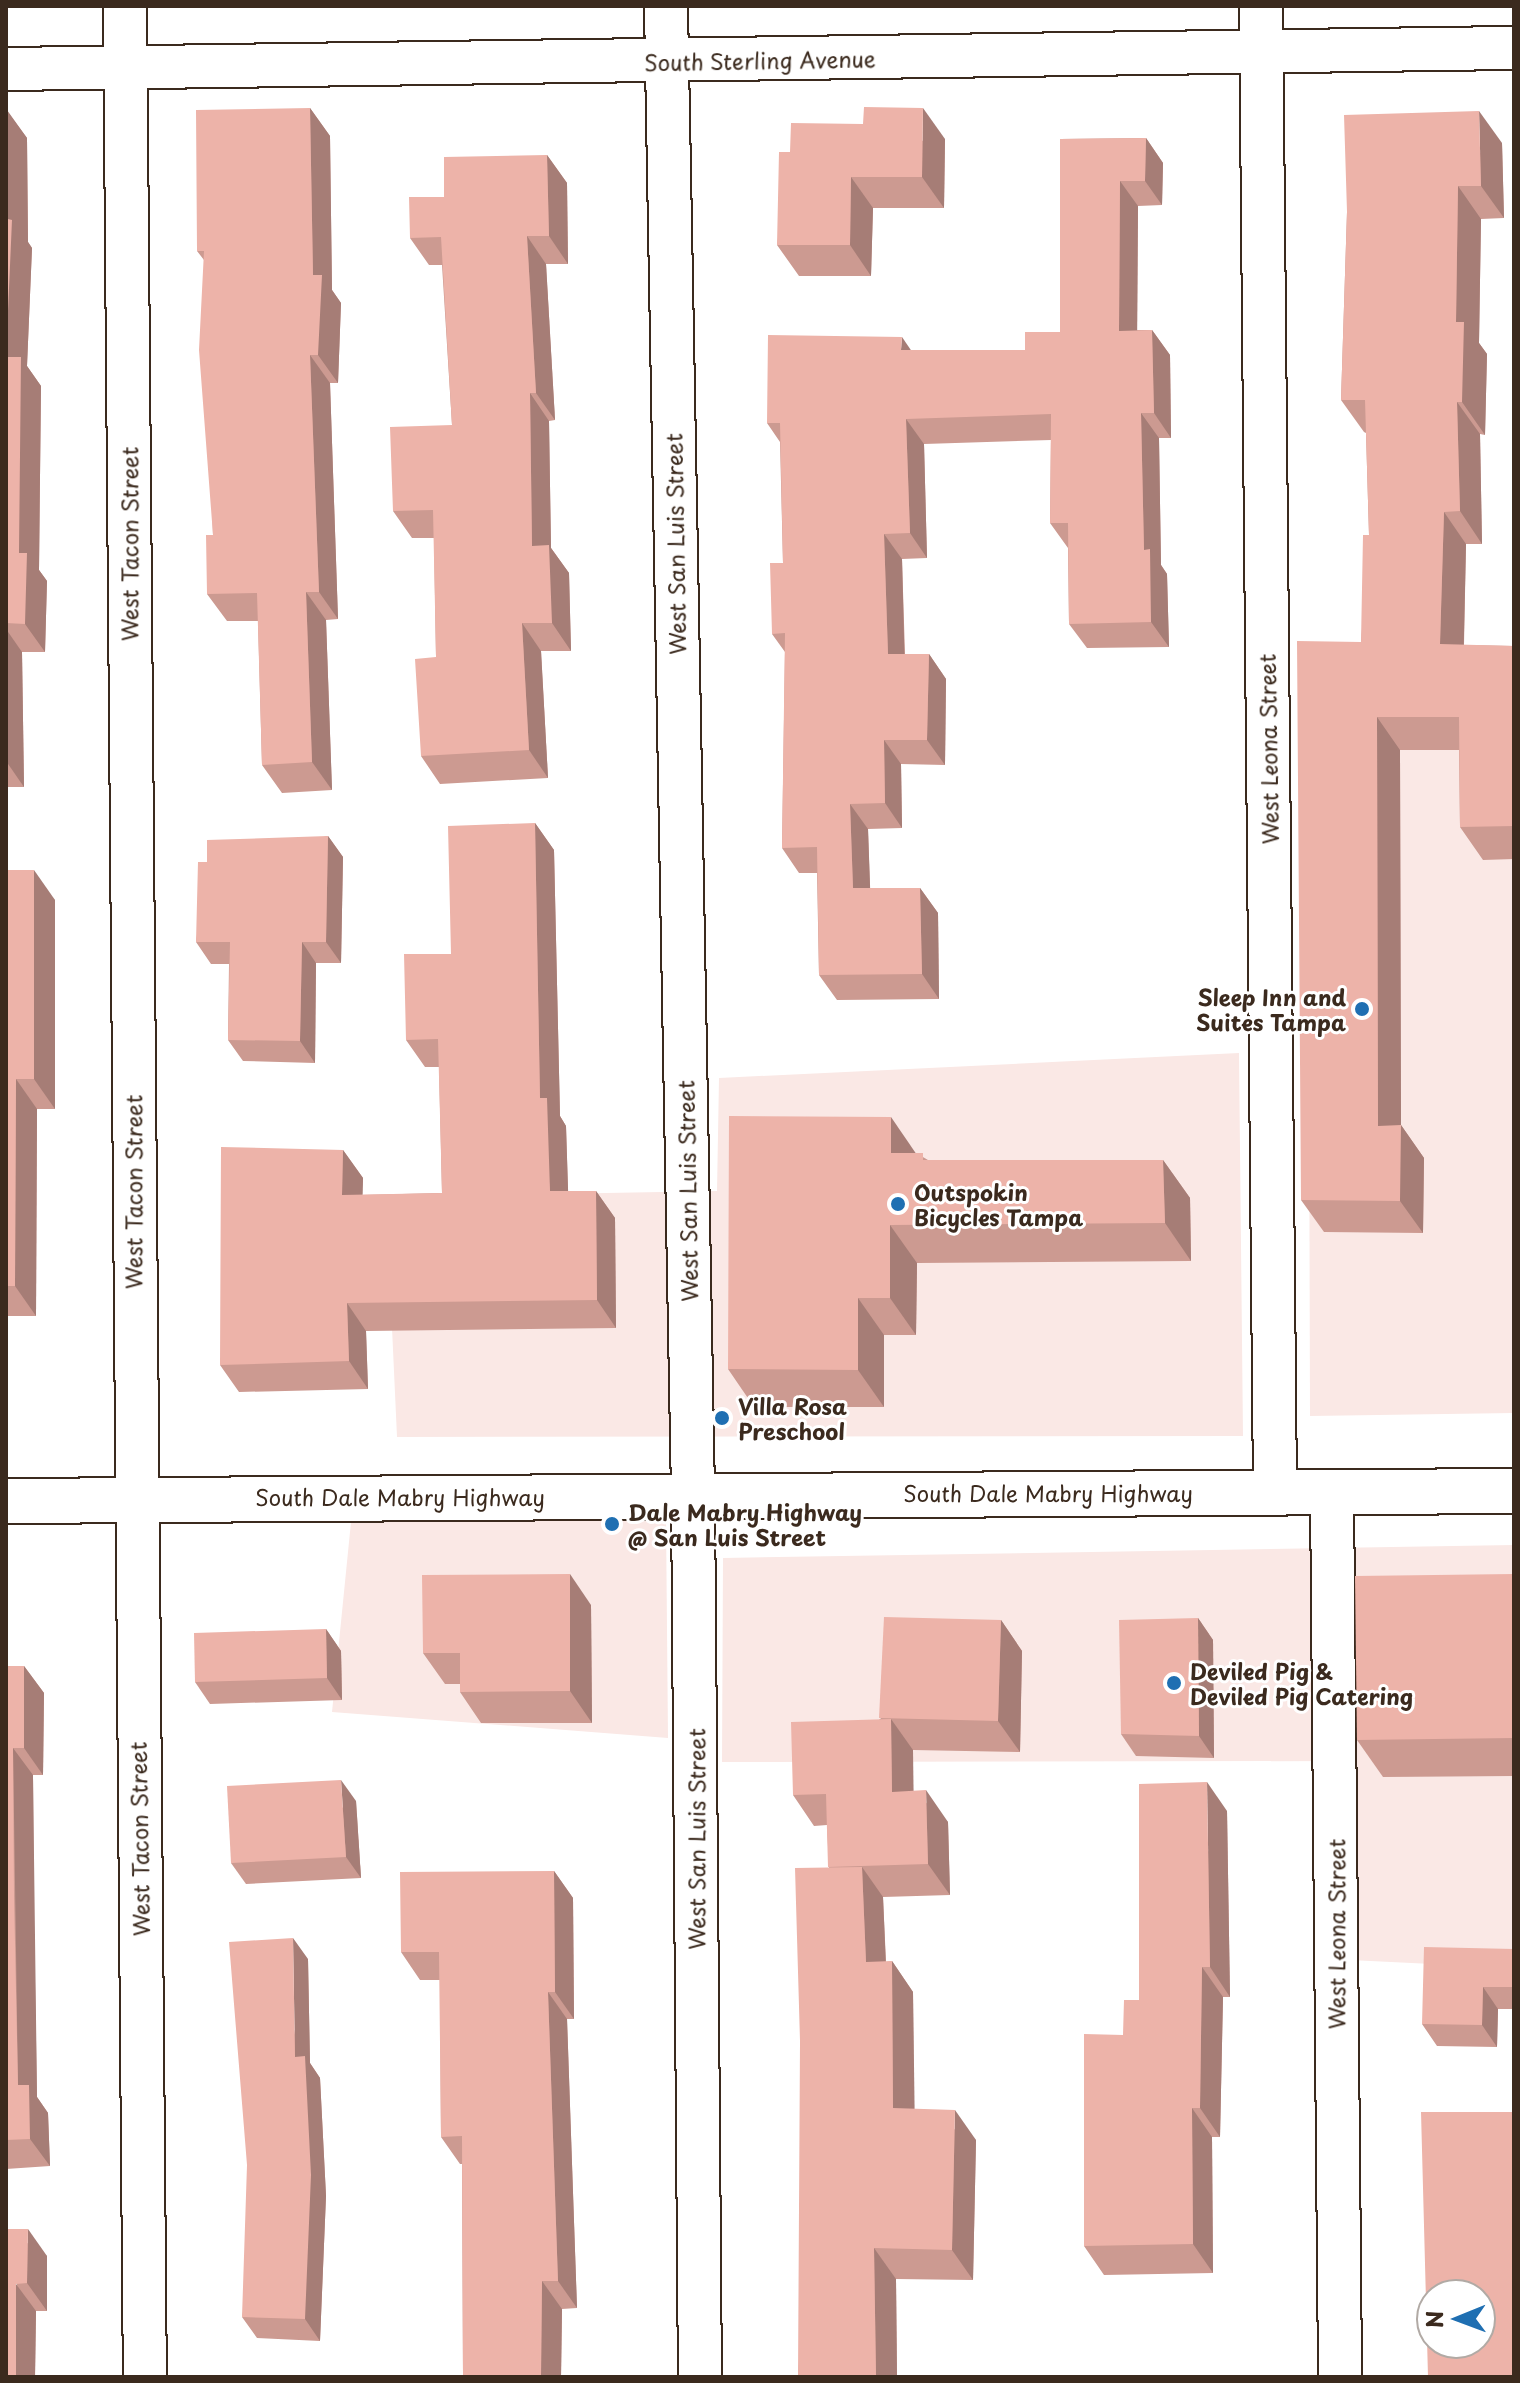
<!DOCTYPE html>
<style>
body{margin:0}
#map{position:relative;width:1520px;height:2383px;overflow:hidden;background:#fff;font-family:"Playpen Sans",sans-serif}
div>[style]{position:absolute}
.built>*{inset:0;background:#fae8e5}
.roads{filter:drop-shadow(2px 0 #3b2a1e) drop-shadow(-2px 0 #3b2a1e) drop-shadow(0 2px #3b2a1e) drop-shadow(0 -2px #3b2a1e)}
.street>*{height:42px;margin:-21px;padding:0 21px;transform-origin:21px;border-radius:21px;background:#fff}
.primary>*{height:44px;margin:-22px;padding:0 22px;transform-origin:22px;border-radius:22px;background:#fff}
.wall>*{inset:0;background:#cc9a91}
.shaded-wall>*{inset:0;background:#a67d76}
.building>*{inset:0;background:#edb3a9}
.dots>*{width:22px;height:22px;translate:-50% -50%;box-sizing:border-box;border:4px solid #fff;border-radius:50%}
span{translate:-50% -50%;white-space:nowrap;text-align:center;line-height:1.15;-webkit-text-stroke:6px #fff;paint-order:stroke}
.street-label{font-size:22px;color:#3b2a1e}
.poi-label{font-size:22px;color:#3b2a1e;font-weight:700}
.right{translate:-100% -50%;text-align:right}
.left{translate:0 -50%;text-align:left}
.frame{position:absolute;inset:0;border:8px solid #3b2a1e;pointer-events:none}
.north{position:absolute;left:1416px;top:2279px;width:80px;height:80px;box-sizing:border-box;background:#fff;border:2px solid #b1aaa5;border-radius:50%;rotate:269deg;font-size:22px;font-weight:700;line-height:32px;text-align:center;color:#3b2a1e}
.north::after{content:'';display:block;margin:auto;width:28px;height:36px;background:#1f6fb2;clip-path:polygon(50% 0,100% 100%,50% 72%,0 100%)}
</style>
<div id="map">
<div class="built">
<div style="clip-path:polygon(1514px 668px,1514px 1413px,1310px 1416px,1308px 669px)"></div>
<div style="clip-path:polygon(1239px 1053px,1243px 1436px,397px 1437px,386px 1197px,717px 1191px,719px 1078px)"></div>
<div style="clip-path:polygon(666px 1520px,668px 1738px,332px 1712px,351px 1522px)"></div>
<div style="clip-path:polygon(1514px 1545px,1514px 1968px,1350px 1960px,1350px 1761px,722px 1762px,723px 1558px)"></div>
</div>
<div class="roads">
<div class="street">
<div style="left:125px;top:6px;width:2371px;rotate:89.52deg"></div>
<div style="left:666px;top:6px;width:1489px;rotate:88.96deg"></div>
<div style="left:693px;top:1495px;width:882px;rotate:89.55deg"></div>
<div style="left:1261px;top:6px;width:1486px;rotate:89.46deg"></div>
<div style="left:6px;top:69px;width:1508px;rotate:-0.8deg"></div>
<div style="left:1332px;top:1492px;width:885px;rotate:89.48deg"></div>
</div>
<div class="primary">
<div style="left:6px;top:1501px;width:1508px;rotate:-0.38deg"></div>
</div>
</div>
<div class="wall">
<div style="clip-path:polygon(310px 108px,330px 136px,332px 290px,341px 303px,338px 383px,330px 383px,338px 619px,326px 620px,332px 790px,282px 793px,262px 765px,258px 621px,227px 621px,207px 594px,213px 535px,204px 260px,197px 251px)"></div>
<div style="clip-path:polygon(6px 110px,27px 138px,28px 242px,32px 248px,27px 366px,41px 386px,39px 570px,47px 581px,45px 652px,22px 652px,24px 787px,6px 787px)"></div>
<div style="clip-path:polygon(1146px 138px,1163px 163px,1162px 205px,1138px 206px,1137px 330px,1152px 330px,1170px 355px,1171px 438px,1159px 438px,1161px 565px,1167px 574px,1169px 647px,1087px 648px,1069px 624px,1068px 548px,1050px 523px,1051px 440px,924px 444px,927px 558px,902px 559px,905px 654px,929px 654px,946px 679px,945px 765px,901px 764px,902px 828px,868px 829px,870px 888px,920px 888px,938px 913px,939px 999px,837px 1000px,819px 975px,817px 873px,799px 873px,782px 848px,785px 652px,772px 634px,783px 563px,780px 442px,767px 423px,911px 350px,1025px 350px,1060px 332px,1060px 139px)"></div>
<div style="clip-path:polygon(945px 139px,944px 208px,873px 208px,871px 276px,799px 276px,777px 245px,790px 152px)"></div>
<div style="clip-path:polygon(1502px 143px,1504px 218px,1481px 219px,1479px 343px,1487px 354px,1485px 435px,1480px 434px,1482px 544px,1466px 544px,1464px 645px,1514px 646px,1514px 859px,1483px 860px,1460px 827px,1459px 750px,1400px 750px,1401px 1125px,1424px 1158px,1423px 1233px,1324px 1232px,1301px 1200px,1361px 642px,1369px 535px,1366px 433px,1364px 432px,1341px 400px,1347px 212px)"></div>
<div style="clip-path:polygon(547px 155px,567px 183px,568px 264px,546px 264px,555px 420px,549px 421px,551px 548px,569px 573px,571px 651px,541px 651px,548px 778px,440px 784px,421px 756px,436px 657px,434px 538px,412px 538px,393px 511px,452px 425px,442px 265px,429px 265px,410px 238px,444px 197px)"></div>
<div style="clip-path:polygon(535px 823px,554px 850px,560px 1116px,566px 1126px,568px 1191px,596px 1191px,615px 1218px,616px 1328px,366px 1331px,368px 1389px,239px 1392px,220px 1365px,343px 1150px,363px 1178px,362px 1195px,442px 1193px,439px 1067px,425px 1067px,406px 1040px,451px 954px)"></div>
<div style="clip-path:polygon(328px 836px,343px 857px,341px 963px,316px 963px,315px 1063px,243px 1061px,228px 1040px,229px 964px,211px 964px,196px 942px,207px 862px)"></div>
<div style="clip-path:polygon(6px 870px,55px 900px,55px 1109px,37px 1109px,36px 1316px,6px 1316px)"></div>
<div style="clip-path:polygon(916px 1153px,928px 1160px,1163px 1160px,1190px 1198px,1191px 1261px,917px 1263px,916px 1335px,884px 1335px,884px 1407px,754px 1407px,728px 1369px)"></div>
<div style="clip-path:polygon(1514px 1574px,1514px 1776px,1383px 1777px,1357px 1740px)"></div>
<div style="clip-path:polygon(591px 1605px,592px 1723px,481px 1723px,460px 1692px,460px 1684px,445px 1684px,423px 1653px)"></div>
<div style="clip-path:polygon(1198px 1618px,1213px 1640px,1214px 1758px,1136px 1756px,1121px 1734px)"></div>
<div style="clip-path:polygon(1001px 1620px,1022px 1651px,1020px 1752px,913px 1750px,913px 1791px,948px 1822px,950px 1895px,883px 1897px,886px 1962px,892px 1961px,913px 1992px,914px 2109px,976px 2140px,973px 2280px,896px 2279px,897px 2377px,798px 2377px,829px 1868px,827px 1825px,814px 1826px,793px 1795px,880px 1719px)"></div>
<div style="clip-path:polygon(326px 1629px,341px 1651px,342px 1700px,210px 1704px,195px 1682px)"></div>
<div style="clip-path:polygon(6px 1666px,24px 1666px,44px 1693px,43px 1775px,33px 1775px,34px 1922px,37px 2097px,48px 2113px,50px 2166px,6px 2169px)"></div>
<div style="clip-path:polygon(356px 1801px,361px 1878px,246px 1884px,231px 1863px)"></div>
<div style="clip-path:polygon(1227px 1811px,1230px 1997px,1223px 1997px,1220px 2137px,1212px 2137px,1213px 2273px,1104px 2275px,1084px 2246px,1139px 2000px)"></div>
<div style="clip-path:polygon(554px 1871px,573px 1898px,574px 2019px,567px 2019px,577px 2308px,562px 2309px,561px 2377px,463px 2377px,462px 2164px,460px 2164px,441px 2137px,440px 1980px,420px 1980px,401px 1952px)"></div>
<div style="clip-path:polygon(1514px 1949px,1514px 2009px,1498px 2009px,1497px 2047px,1437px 2046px,1422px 2024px)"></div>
<div style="clip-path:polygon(308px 1959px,310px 2063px,320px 2078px,326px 2196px,320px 2341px,257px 2338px,242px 2317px)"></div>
<div style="clip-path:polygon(6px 2229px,47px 2256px,47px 2311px,36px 2311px,35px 2377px)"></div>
</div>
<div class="shaded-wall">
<div style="clip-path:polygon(310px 108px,330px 136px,332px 290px,341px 303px,338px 383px,318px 355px,313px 275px)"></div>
<div style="clip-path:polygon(923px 108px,945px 139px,944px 208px,922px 177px)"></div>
<div style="clip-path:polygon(7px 110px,27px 138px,28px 242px,32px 248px,27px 366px,41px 386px,39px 570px,47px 581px,45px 652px,25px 624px,19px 553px,6px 357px,8px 219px)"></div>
<div style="clip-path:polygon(1479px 111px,1502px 143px,1504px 218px,1481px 186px)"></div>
<div style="clip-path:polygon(1146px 138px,1163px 163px,1162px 205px,1145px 181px)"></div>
<div style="clip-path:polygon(547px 155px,567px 183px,568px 264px,549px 236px)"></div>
<div style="clip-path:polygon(851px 177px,873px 208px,871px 276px,850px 245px)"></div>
<div style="clip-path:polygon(1120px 181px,1138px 206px,1137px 355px,1119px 331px)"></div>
<div style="clip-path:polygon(1458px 186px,1481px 219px,1479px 343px,1487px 354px,1485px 435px,1462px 402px,1456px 322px)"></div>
<div style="clip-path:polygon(527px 236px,546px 264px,555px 420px,536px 393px)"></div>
<div style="clip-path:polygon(1152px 330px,1170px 355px,1171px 438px,1154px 413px)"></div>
<div style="clip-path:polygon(902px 337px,919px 362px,901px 350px)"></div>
<div style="clip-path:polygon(310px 355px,330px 383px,338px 619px,319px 592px)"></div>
<div style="clip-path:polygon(530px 393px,549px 421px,551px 548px,569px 573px,571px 651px,552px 623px,532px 546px)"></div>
<div style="clip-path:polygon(1457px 402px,1480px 434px,1482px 544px,1460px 511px)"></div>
<div style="clip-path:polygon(1141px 413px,1159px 438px,1161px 565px,1167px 574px,1169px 647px,1151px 622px,1144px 550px)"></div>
<div style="clip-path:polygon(906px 419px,924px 444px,927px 558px,910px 533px)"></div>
<div style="clip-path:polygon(1444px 512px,1466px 544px,1463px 677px,1440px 644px)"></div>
<div style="clip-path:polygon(884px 534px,902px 559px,905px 678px,888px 654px)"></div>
<div style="clip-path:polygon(306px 592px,326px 620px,332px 790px,312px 762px)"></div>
<div style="clip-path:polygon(522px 623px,541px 651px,548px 778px,529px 750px)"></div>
<div style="clip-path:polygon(6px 629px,22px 652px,24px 787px,6px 761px)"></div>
<div style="clip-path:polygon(929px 654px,946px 679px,945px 765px,927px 740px)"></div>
<div style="clip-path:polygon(1377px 717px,1400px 750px,1401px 1125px,1424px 1158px,1423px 1233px,1400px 1201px,1378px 1126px)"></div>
<div style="clip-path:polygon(884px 740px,901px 764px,902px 828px,885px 803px)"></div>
<div style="clip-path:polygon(850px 804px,868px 829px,871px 913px,853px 888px)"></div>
<div style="clip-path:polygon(535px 823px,554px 850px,560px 1116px,566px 1126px,569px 1219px,550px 1191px,540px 1098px)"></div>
<div style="clip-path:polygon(328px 836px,343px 857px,341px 963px,326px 942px)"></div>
<div style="clip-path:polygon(34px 870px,55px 900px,55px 1109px,34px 1079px)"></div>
<div style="clip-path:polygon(920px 888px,938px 913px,939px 999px,922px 974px)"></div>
<div style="clip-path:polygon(302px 942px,316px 963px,315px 1063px,300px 1041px)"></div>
<div style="clip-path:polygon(16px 1079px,37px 1109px,36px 1316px,15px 1286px)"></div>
<div style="clip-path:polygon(891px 1117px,917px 1155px,891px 1153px)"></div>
<div style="clip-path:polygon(343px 1150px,363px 1178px,362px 1223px,342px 1195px)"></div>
<div style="clip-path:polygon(1163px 1160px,1190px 1198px,1191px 1261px,1165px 1223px)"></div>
<div style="clip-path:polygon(596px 1191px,615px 1218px,616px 1328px,597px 1300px)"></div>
<div style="clip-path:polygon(890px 1225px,917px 1263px,916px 1335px,890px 1298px)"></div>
<div style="clip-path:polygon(858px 1298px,884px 1335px,884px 1407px,858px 1370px)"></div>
<div style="clip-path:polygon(347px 1303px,366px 1331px,368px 1389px,349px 1361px)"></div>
<div style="clip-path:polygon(570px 1574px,591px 1605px,592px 1723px,570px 1691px)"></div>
<div style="clip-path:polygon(1198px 1618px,1213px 1640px,1214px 1758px,1199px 1736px)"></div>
<div style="clip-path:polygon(1001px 1620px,1022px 1651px,1020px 1752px,998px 1721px)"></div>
<div style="clip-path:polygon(326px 1629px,341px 1651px,342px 1700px,327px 1678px)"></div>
<div style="clip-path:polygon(24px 1666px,44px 1693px,43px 1775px,24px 1748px)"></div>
<div style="clip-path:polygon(891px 1719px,913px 1750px,914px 1823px,892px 1792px)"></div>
<div style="clip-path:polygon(13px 1748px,33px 1775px,37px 2097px,48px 2113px,50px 2166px,30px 2139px,18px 2085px)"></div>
<div style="clip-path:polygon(341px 1780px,356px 1801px,361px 1878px,346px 1857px)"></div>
<div style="clip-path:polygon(1207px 1782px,1227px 1811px,1230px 1997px,1210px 1967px)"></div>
<div style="clip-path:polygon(926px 1790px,948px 1822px,950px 1895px,928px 1864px)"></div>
<div style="clip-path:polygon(862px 1867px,883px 1897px,887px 1992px,866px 1962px)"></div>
<div style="clip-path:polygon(554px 1871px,573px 1898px,574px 2019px,555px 1992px)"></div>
<div style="clip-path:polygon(293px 1938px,308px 1959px,310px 2063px,320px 2078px,326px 2196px,320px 2341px,305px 2319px,295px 2057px)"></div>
<div style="clip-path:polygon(892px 1961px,913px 1992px,915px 2139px,893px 2108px)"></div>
<div style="clip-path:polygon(1202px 1967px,1223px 1997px,1220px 2137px,1200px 2108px)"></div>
<div style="clip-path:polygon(1483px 1987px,1498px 2009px,1497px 2047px,1482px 2025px)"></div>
<div style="clip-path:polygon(548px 1992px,567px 2019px,577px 2308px,558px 2281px)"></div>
<div style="clip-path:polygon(1192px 2108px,1212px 2137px,1213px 2273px,1193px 2244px)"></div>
<div style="clip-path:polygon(955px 2110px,976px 2140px,973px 2280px,952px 2250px)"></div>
<div style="clip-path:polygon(28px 2229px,47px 2256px,47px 2311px,27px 2283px)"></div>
<div style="clip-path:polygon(874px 2248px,896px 2279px,897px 2377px,878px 2377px,876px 2375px)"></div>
<div style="clip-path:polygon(542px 2281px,562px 2309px,561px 2377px,541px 2377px)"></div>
<div style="clip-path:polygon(16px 2284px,36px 2311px,35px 2377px,16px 2377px)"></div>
</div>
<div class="building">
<div style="clip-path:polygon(864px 107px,923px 108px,922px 177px,851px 177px,850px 245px,777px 245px,779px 152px,790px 152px,791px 123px,863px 124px)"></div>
<div style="clip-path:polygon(310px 108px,313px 275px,322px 275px,318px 355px,310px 355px,319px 592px,306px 592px,312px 762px,262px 765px,257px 593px,207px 594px,206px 535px,213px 535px,199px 350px,204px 251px,197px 251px,196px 110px)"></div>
<div style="clip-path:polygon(6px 110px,7px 110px,8px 219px,12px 220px,6px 357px,21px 357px,19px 553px,27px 553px,25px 624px,6px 623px)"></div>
<div style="clip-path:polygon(1479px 111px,1481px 186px,1458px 186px,1456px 322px,1464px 322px,1462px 402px,1457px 402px,1460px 511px,1444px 512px,1440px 644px,1514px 646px,1514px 826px,1460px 827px,1459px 717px,1377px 717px,1378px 1126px,1401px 1125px,1400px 1201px,1301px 1200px,1297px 641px,1361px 642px,1363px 535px,1369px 535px,1365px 400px,1341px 400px,1347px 212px,1344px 115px)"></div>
<div style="clip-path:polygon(1146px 138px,1145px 181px,1120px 181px,1119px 331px,1152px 330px,1154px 413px,1141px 413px,1144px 550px,1150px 549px,1151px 622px,1069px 624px,1068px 523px,1050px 523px,1051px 414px,906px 419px,910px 533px,884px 534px,888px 654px,929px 654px,927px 740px,884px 740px,885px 803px,850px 804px,853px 888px,920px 888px,922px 974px,819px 975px,817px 847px,782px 848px,785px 633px,772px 634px,770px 563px,783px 563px,780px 423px,767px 423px,768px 335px,902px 337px,901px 350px,1025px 350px,1025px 332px,1060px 332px,1060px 139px)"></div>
<div style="clip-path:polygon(547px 155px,549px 236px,527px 236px,536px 393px,530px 393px,532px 546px,549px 545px,552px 623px,522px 623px,529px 750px,421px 756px,415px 659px,436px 657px,433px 510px,393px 511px,390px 427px,452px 425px,441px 237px,410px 238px,409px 197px,444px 197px,444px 157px)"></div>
<div style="clip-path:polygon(535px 823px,540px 1098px,547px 1098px,550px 1191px,596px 1191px,597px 1300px,347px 1303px,349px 1361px,220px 1365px,221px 1147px,343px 1150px,342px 1195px,442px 1193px,438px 1039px,406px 1040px,404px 954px,451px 954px,448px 826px)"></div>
<div style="clip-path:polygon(328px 836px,326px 942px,302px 942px,300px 1041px,228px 1040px,230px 942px,196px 942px,198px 862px,207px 862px,207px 840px)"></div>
<div style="clip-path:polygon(6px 870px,34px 870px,34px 1079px,16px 1079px,15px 1286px,6px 1286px)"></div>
<div style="clip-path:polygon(729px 1116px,891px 1117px,891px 1153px,923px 1153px,923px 1160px,1163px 1160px,1165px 1223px,890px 1225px,890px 1298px,858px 1298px,858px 1370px,728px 1369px)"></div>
<div style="clip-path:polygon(570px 1574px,570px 1691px,460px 1692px,460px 1653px,423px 1653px,422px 1575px)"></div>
<div style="clip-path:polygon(1514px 1574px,1514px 1738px,1357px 1740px,1355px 1576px)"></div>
<div style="clip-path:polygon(884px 1617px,1001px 1620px,998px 1721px,879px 1718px)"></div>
<div style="clip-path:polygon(1198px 1618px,1199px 1736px,1121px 1734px,1119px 1620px)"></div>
<div style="clip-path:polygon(326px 1629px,327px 1678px,195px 1682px,194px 1633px)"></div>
<div style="clip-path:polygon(6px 1666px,24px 1666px,24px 1748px,13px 1748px,14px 1895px,18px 2085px,29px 2085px,30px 2139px,6px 2140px)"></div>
<div style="clip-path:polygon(891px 1719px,892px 1792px,926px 1790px,928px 1864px,828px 1867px,826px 1794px,793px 1795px,791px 1722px)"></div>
<div style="clip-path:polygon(341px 1780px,346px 1857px,231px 1863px,227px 1786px)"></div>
<div style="clip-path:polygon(1207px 1782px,1210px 1967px,1202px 1967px,1200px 2108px,1192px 2108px,1193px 2244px,1084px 2246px,1084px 2034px,1123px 2035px,1124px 2000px,1139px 2000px,1139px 1784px)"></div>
<div style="clip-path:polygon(862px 1867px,866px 1962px,892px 1961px,893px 2108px,955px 2110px,952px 2250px,874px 2248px,876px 2375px,894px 2375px,894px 2377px,798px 2377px,800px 2041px,795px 1868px)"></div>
<div style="clip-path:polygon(554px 1871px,555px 1992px,548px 1992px,558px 2281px,542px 2281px,541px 2377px,463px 2377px,462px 2136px,441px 2137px,439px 1952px,401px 1952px,400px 1872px)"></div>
<div style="clip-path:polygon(293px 1938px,295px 2057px,305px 2056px,311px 2175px,305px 2319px,242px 2317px,247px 2165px,229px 1942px)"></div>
<div style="clip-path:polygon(1424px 1947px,1514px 1949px,1513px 1987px,1483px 1987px,1482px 2025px,1422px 2024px)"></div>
<div style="clip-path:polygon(evenodd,1421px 2112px,1514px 2112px,1514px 2377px,1428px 2377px,1421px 2112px,1432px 2295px,1480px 2295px,1480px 2343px,1432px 2343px,1432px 2295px)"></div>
<div style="clip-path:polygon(6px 2229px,28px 2229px,27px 2283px,16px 2284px,16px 2377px,6px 2377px)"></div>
</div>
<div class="dots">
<div style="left:1362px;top:1009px;background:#1f6fb2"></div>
<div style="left:898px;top:1204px;background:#1f6fb2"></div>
<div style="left:722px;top:1418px;background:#1f6fb2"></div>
<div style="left:612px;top:1524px;background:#1f6fb2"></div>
<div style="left:1174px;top:1683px;background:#1f6fb2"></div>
</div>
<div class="street-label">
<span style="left:760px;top:60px;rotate:-1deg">South Sterling Avenue</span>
<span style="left:129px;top:544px;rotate:-90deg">West Tacon Street</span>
<span style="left:675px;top:544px;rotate:-91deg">West San Luis Street</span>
<span style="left:1268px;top:749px;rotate:-91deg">West Leona Street</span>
<span style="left:687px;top:1191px;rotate:-91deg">West San Luis Street</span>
<span style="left:133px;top:1192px;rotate:-90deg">West Tacon Street</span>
<span style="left:1048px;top:1493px">South Dale Mabry Highway</span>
<span style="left:400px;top:1497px">South Dale Mabry Highway</span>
<span style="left:139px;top:1839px;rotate:-91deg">West Tacon Street</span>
<span style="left:696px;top:1839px;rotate:-90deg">West San Luis Street</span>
<span style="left:1336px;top:1934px;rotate:-90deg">West Leona Street</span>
</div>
<div class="poi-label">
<span class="right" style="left:1346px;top:1009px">Sleep Inn and<br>Suites Tampa</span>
<span class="left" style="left:914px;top:1204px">Outspokin<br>Bicycles Tampa</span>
<span class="left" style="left:738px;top:1418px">Villa Rosa<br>Preschool</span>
<span class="left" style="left:628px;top:1524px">Dale Mabry Highway<br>@ San Luis Street</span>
<span class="left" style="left:1190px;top:1683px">Deviled Pig &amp;<br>Deviled Pig Catering</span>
</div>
<div class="frame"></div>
<div class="north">N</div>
</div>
